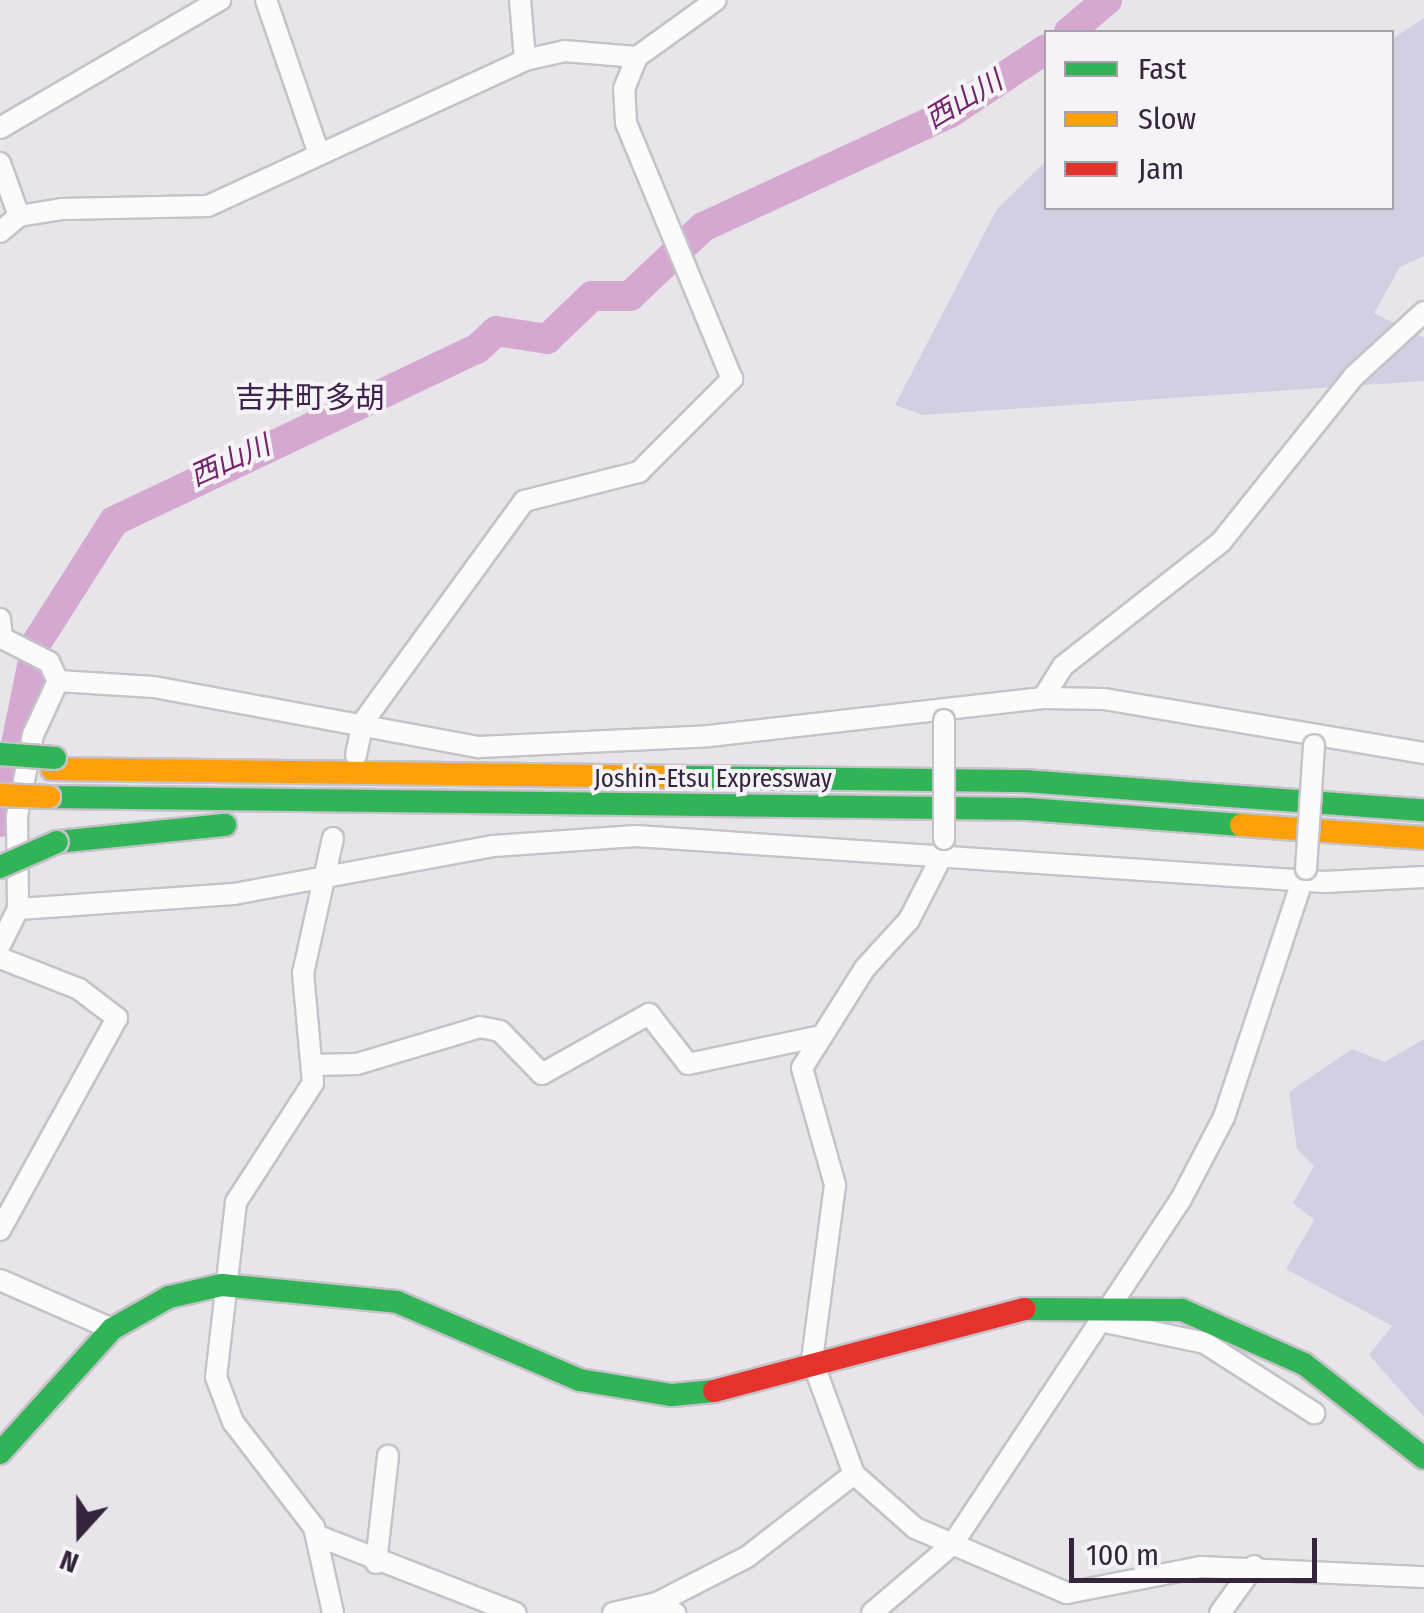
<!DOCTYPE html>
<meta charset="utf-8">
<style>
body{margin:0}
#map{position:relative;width:1424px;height:1613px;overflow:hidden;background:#e7e5ea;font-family:"Fira Sans Condensed","Noto Sans JP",sans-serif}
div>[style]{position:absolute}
.green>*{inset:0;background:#d3cfe2}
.river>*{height:30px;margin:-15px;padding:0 15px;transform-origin:15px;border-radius:15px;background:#d5a8d2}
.roads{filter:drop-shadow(2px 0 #c5c2c9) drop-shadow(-2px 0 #c5c2c9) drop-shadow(0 2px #c5c2c9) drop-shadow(0 -2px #c5c2c9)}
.street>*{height:20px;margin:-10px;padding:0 10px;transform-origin:10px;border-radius:10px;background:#fbfbfc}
.fast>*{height:22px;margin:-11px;padding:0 11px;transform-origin:11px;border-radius:11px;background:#30b455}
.slow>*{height:22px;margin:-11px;padding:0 11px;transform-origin:11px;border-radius:11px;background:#ff9f0a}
.jam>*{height:22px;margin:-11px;padding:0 11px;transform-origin:11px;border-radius:11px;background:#e5322d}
.bridges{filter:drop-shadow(2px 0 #c6c1c9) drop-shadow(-2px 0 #c6c1c9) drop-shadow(0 2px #c6c1c9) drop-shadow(0 -2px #c6c1c9)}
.street-bridge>*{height:20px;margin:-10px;padding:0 10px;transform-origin:10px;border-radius:10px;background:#fbfbfc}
.fast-bridge>*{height:22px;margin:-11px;padding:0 11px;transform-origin:11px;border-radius:11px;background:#30b455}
.slow-bridge>*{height:22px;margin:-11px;padding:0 11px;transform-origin:11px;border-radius:11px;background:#ff9f0a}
span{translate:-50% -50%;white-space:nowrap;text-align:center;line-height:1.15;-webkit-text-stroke:8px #f5f3f8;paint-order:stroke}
.street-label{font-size:25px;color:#34243c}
.water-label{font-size:28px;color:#74226c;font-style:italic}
.quarter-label{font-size:30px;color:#3f214c}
.legend{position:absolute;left:1044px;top:30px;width:350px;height:180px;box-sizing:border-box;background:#f5f3f8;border:2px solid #a8a0ad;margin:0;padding:12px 18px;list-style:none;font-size:30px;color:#34243c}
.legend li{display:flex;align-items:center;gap:20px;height:50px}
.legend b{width:50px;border:2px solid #a8a0ad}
.north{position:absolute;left:30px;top:1483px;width:100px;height:100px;-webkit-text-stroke:8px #f5f3f8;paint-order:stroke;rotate:201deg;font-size:28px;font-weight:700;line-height:40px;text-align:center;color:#34243c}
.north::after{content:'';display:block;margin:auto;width:35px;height:45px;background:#34243c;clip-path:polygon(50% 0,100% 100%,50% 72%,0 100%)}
.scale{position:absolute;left:1069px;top:1538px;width:248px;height:45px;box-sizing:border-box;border:5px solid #34243c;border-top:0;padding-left:12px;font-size:30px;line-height:35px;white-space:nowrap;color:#34243c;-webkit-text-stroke:8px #f5f3f8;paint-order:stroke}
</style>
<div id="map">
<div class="green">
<div style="clip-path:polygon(1424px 18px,1424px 256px,1400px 267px,1374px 313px,1424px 338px,1424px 381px,923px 415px,895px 405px,997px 209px,1046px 161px,1046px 208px,1392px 208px,1392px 39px)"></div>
<div style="clip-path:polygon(1424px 1039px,1424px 1417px,1369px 1355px,1392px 1326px,1286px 1269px,1314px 1220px,1293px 1203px,1314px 1166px,1297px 1149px,1289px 1092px,1352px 1049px,1385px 1062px)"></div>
</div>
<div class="river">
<div style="left:1069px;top:32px;width:50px;rotate:-40.1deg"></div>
<div style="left:0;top:822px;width:184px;rotate:-78.4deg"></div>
<div style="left:37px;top:642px;width:143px;rotate:-57.5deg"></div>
<div style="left:114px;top:521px;width:402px;rotate:-25.4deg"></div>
<div style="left:477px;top:349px;width:26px;rotate:-43deg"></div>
<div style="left:496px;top:331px;width:52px;rotate:8.9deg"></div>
<div style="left:547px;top:339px;width:62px;rotate:-43.7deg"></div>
<div style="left:592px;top:296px;width:38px"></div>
<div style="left:630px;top:296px;width:100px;rotate:-43.4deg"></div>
<div style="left:703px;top:227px;width:272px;rotate:-24.8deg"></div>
<div style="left:950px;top:113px;width:115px;rotate:-33.7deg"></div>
</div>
<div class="roads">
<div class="street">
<div style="left:266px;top:0;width:163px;rotate:71deg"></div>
<div style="left:520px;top:0;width:60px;rotate:85.2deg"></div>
<div style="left:0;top:128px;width:255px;rotate:-30.2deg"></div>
<div style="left:0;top:163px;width:56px;rotate:70.3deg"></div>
<div style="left:0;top:232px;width:25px;rotate:-40deg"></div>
<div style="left:19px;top:216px;width:44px;rotate:-9.2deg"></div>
<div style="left:62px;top:209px;width:146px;rotate:-1.2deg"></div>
<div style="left:208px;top:206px;width:349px;rotate:-24.7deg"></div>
<div style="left:525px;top:60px;width:41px;rotate:-12.7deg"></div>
<div style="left:565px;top:51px;width:72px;rotate:4.8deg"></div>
<div style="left:0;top:619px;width:19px;rotate:84deg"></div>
<div style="left:2px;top:638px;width:53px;rotate:27.1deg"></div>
<div style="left:49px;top:662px;width:21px;rotate:65deg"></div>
<div style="left:58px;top:681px;width:96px;rotate:3.6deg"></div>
<div style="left:154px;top:687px;width:330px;rotate:10.5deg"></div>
<div style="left:479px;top:747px;width:230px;rotate:-2.7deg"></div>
<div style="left:709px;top:736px;width:336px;rotate:-6.5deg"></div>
<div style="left:1043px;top:698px;width:61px;rotate:0.9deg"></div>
<div style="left:1104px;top:699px;width:325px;rotate:9.6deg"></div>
<div style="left:1043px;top:698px;width:38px;rotate:-58deg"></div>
<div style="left:1063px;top:666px;width:201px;rotate:-38.1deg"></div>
<div style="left:1221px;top:542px;width:213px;rotate:-51.3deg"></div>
<div style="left:1354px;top:376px;width:95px;rotate:-42.4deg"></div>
<div style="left:356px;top:755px;width:34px;rotate:-78deg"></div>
<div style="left:363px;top:722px;width:273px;rotate:-53.9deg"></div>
<div style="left:524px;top:501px;width:119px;rotate:-14.2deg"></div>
<div style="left:639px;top:472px;width:132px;rotate:-45deg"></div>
<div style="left:732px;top:379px;width:277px;rotate:-112.5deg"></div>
<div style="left:626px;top:123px;width:34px;rotate:-93deg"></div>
<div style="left:624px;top:89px;width:35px;rotate:-68deg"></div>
<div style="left:637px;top:57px;width:97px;rotate:-35.8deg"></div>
<div style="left:333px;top:838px;width:138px;rotate:102.5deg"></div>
<div style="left:303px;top:973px;width:110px;rotate:84.8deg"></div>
<div style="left:313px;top:1083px;width:142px;rotate:122.9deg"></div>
<div style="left:236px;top:1202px;width:176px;rotate:96.5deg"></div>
<div style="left:216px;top:1377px;width:48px;rotate:69.3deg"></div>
<div style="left:233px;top:1422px;width:133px;rotate:52.4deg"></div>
<div style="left:314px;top:1527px;width:88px;rotate:77.5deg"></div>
<div style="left:945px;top:850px;width:79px;rotate:117.2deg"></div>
<div style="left:909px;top:920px;width:65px;rotate:132.5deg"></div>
<div style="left:865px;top:968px;width:118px;rotate:122.2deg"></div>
<div style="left:802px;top:1068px;width:122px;rotate:74.2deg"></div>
<div style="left:835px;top:1185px;width:177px;rotate:97.5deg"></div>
<div style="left:812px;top:1360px;width:121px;rotate:69.8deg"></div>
<div style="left:854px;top:1474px;width:81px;rotate:41.5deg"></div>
<div style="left:915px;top:1528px;width:165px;rotate:23.2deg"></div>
<div style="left:1067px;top:1593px;width:136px;rotate:-11deg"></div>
<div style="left:1201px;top:1567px;width:223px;rotate:2.6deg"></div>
<div style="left:18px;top:909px;width:93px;rotate:-90.6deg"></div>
<div style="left:17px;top:816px;width:83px;rotate:-78.8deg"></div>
<div style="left:33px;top:735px;width:60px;rotate:-65.2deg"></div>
<div style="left:0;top:945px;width:40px;rotate:-63.4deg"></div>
<div style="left:18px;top:909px;width:217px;rotate:-4deg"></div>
<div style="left:234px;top:894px;width:264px;rotate:-10.5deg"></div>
<div style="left:494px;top:846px;width:142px;rotate:-4deg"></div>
<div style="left:636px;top:836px;width:690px;rotate:3.83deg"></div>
<div style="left:1324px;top:882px;width:100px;rotate:-2.9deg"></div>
<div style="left:0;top:958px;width:85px;rotate:21.4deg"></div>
<div style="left:79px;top:989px;width:48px;rotate:37.3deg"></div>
<div style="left:117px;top:1018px;width:242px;rotate:118.9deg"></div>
<div style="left:312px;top:1065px;width:45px;rotate:-1.3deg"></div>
<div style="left:357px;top:1064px;width:128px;rotate:-16.7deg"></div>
<div style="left:480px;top:1027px;width:20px;rotate:11deg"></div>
<div style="left:500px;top:1031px;width:60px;rotate:45.7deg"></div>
<div style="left:542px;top:1074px;width:123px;rotate:-29.3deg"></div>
<div style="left:649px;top:1014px;width:63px;rotate:52deg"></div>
<div style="left:688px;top:1064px;width:131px;rotate:-11.9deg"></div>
<div style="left:0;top:1280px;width:122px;rotate:23.6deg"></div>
<div style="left:1100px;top:1321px;width:107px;rotate:11.8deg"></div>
<div style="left:1205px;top:1343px;width:130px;rotate:32.7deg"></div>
<div style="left:318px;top:1536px;width:212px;rotate:21.3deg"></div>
<div style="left:376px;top:1563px;width:108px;rotate:-83.6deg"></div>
<div style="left:657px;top:1603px;width:101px;rotate:-27.1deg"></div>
<div style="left:747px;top:1557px;width:135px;rotate:-37.8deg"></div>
<div style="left:613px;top:1613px;width:45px;rotate:-12.8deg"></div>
<div style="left:657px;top:1603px;width:21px;rotate:29deg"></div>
<div style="left:872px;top:1613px;width:105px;rotate:-40.4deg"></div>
<div style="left:952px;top:1545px;width:415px;rotate:-56.5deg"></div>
<div style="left:1181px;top:1199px;width:93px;rotate:-62.3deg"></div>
<div style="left:1224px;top:1117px;width:261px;rotate:-71.7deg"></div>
<div style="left:1220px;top:1613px;width:58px;rotate:-54.1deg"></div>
</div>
<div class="fast">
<div style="left:680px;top:777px;width:345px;rotate:0.7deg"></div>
<div style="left:1025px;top:781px;width:400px;rotate:4.2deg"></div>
<div style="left:49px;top:797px;width:979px;rotate:0.7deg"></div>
<div style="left:1028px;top:809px;width:214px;rotate:4.3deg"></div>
<div style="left:57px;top:842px;width:169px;rotate:-5.8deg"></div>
<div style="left:1024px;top:1309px;width:158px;rotate:0.4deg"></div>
<div style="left:1182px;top:1310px;width:133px;rotate:23.9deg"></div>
<div style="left:1304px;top:1364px;width:152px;rotate:38.1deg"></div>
<div style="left:0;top:1453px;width:167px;rotate:-47.9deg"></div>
<div style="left:112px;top:1329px;width:65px;rotate:-29.3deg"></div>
<div style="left:169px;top:1297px;width:54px;rotate:-12.8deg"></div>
<div style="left:222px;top:1285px;width:176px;rotate:5.5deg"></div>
<div style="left:397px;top:1302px;width:199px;rotate:23.1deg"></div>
<div style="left:580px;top:1380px;width:93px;rotate:9.3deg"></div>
<div style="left:672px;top:1395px;width:42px;rotate:-5.4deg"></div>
</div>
<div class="slow">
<div style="left:52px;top:769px;width:628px;rotate:0.73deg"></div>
<div style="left:1241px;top:825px;width:183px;rotate:4.1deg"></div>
</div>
<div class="jam">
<div style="left:714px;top:1391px;width:321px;rotate:-14.8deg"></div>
</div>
</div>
<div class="bridges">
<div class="street-bridge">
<div style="left:944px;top:720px;width:119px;rotate:90deg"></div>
<div style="left:1306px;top:869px;width:124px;rotate:-86.3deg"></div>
</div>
<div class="fast-bridge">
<div style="left:0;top:754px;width:55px;rotate:4.2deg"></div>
<div style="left:0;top:867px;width:62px;rotate:-23.7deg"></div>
</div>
<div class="slow-bridge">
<div style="left:0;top:795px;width:49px;rotate:2.3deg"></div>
</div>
</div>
<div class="street-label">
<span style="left:713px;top:779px">Joshin-Etsu Expressway</span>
</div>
<div class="water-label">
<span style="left:964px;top:100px;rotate:-31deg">西山川</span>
<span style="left:230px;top:461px;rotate:-24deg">西山川</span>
</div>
<div class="quarter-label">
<span style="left:310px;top:398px">吉井町多胡</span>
</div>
<ul class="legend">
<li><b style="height:12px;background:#30b455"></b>Fast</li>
<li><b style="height:12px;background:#ff9f0a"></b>Slow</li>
<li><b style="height:12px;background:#e5322d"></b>Jam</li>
</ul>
<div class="north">N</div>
<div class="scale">100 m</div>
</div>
